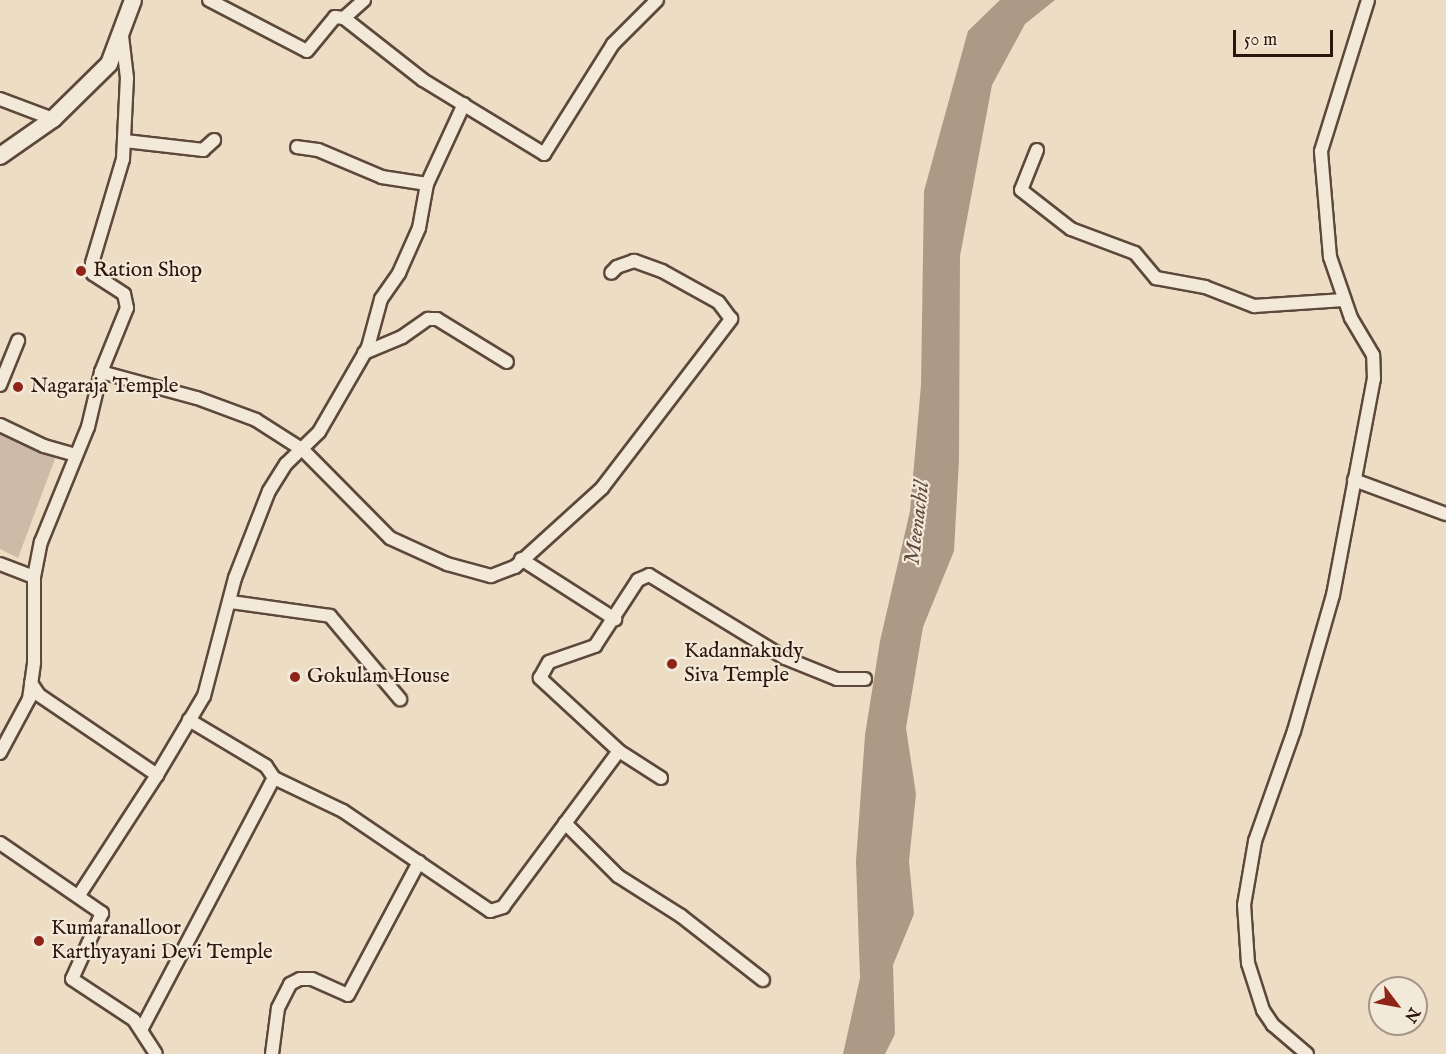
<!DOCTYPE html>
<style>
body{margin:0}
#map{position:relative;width:1446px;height:1054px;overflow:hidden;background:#edddc5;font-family:"IM FELL English",serif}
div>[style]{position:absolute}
.green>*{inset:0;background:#ccbba6}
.water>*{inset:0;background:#ac9986}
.roads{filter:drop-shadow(2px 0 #5d483b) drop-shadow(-2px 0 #5d483b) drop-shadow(0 2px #5d483b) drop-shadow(0 -2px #5d483b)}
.minor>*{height:12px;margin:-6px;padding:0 6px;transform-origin:6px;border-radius:6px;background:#f3e9d9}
.secondary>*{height:16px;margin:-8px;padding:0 8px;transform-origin:8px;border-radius:8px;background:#f3e9d9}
.dots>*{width:16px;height:16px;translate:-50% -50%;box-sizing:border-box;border:3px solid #f3e9d9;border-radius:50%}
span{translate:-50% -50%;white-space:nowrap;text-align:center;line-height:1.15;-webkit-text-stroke:4.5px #f3e9d9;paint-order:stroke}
.poi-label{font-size:21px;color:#2d160d}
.left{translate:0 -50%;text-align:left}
.water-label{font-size:22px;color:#604a3d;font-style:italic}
.north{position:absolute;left:1368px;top:976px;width:60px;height:60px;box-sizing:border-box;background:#f3e9d9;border:2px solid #a49587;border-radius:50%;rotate:122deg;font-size:16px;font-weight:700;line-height:24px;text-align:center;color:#2d160d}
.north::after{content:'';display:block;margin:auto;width:21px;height:27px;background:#8f2418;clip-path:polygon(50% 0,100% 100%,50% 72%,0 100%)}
.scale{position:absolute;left:1233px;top:30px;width:100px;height:27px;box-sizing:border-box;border:3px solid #2d160d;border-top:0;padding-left:8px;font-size:18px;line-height:21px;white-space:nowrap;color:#2d160d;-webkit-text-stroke:4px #f3e9d9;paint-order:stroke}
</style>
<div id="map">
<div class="green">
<div style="clip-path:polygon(0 431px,56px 456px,18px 558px,0 549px)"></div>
</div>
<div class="water">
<div style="clip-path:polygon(1000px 0,1055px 0,1025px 24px,992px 85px,960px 256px,959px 460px,954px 551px,923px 627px,906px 728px,916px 794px,909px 861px,914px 914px,893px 965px,895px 1034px,885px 1054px,843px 1054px,860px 978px,856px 861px,865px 735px,880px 641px,910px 511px,921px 385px,924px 191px,968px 31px)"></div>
</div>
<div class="roads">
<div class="minor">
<div style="left:209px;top:0;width:110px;rotate:27.5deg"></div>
<div style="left:307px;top:51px;width:44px;rotate:-50.5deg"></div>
<div style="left:335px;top:17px;width:9px;rotate:6deg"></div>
<div style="left:344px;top:18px;width:100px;rotate:38.1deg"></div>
<div style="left:423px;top:80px;width:142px;rotate:31.4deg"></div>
<div style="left:544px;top:154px;width:130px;rotate:-57.9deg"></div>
<div style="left:613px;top:44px;width:62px;rotate:-45deg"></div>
<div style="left:344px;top:18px;width:27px;rotate:-42deg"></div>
<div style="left:0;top:99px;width:57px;rotate:20.7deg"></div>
<div style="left:125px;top:141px;width:79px;rotate:6.6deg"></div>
<div style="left:203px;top:150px;width:15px;rotate:-42deg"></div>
<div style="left:1037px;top:150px;width:43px;rotate:111.8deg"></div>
<div style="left:1021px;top:190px;width:63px;rotate:38deg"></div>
<div style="left:1071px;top:229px;width:68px;rotate:20.6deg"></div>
<div style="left:1135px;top:253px;width:33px;rotate:50deg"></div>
<div style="left:1156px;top:278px;width:50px;rotate:10.4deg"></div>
<div style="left:1205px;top:287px;width:53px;rotate:21.2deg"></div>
<div style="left:1254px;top:306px;width:90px;rotate:-3.8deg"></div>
<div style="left:427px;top:184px;width:88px;rotate:-65.2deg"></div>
<div style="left:364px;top:353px;width:41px;rotate:-22.8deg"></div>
<div style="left:402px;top:337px;width:32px;rotate:-35deg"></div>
<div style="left:428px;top:319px;width:9px"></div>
<div style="left:437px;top:319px;width:82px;rotate:31.6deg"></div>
<div style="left:101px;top:372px;width:99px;rotate:15.2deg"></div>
<div style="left:197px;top:398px;width:63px;rotate:20.4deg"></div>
<div style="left:256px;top:420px;width:56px;rotate:32.6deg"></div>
<div style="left:303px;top:450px;width:124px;rotate:45.3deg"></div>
<div style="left:390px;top:538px;width:63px;rotate:24.5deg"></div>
<div style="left:447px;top:564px;width:46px;rotate:15.3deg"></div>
<div style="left:491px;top:576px;width:26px;rotate:-21deg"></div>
<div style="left:515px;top:567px;width:118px;rotate:-42.2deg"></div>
<div style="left:602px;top:488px;width:213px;rotate:-52.6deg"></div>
<div style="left:731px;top:319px;width:21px;rotate:-127deg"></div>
<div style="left:718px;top:302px;width:64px;rotate:-151deg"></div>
<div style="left:662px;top:271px;width:30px;rotate:-160deg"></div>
<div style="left:634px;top:261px;width:18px;rotate:161deg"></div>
<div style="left:617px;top:267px;width:8px;rotate:135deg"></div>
<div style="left:0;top:385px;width:48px;rotate:-67.8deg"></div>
<div style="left:0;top:425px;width:49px;rotate:25.5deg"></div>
<div style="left:44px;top:446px;width:33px;rotate:16deg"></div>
<div style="left:1354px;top:480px;width:98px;rotate:20.3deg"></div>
<div style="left:521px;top:559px;width:112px;rotate:32.6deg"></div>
<div style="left:0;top:564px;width:36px;rotate:21deg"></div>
<div style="left:231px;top:602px;width:100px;rotate:8deg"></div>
<div style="left:330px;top:616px;width:109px;rotate:49.9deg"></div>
<div style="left:31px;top:683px;width:14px;rotate:56deg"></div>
<div style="left:39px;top:695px;width:143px;rotate:34.1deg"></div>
<div style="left:157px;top:775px;width:143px;rotate:123deg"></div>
<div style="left:0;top:753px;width:61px;rotate:-61.8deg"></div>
<div style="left:29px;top:699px;width:37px;rotate:-82deg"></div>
<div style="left:34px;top:662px;width:85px;rotate:-90deg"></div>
<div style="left:34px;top:577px;width:36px;rotate:-79deg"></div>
<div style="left:41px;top:542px;width:124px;rotate:-67.8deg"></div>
<div style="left:88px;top:427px;width:57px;rotate:-76.7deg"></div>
<div style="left:101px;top:372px;width:69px;rotate:-67.9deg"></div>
<div style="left:127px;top:308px;width:14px;rotate:-102deg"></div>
<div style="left:124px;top:294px;width:37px;rotate:-147deg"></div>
<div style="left:93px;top:274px;width:11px;rotate:-95deg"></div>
<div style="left:92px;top:263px;width:109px;rotate:-73.4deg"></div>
<div style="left:123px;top:159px;width:81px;rotate:-87.2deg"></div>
<div style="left:127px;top:78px;width:42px;rotate:-96.8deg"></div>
<div style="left:157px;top:775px;width:92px;rotate:-59.3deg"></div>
<div style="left:204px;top:696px;width:122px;rotate:-75.3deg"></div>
<div style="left:235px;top:578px;width:93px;rotate:-68.7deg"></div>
<div style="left:269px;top:491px;width:32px;rotate:-58deg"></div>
<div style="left:286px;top:464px;width:46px;rotate:-44.1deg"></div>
<div style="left:319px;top:432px;width:98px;rotate:-60deg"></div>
<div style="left:368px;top:347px;width:50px;rotate:-74.8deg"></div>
<div style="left:381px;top:299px;width:32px;rotate:-55deg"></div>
<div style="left:399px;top:273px;width:49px;rotate:-66deg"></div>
<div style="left:419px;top:228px;width:45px;rotate:-79.7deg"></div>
<div style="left:427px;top:184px;width:46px;rotate:-171.2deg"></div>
<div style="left:382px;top:177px;width:69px;rotate:-157.1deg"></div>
<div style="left:318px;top:150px;width:21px;rotate:-172deg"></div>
<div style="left:274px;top:778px;width:76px;rotate:25.6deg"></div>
<div style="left:343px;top:811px;width:178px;rotate:34.2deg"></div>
<div style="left:490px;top:911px;width:14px;rotate:-17deg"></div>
<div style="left:503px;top:907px;width:194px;rotate:-53.4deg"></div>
<div style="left:661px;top:778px;width:50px;rotate:-147.3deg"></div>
<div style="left:619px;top:751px;width:108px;rotate:-137.3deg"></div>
<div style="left:540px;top:678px;width:18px;rotate:-61deg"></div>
<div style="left:549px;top:662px;width:49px;rotate:-19.2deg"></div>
<div style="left:595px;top:646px;width:79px;rotate:-56.9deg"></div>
<div style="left:638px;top:580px;width:12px;rotate:-24deg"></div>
<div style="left:649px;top:575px;width:159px;rotate:31.4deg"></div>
<div style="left:785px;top:658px;width:56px;rotate:22deg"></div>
<div style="left:837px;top:679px;width:28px"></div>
<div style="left:565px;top:823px;width:75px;rotate:45deg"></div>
<div style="left:618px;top:876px;width:75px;rotate:32.4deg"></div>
<div style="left:681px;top:916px;width:104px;rotate:38deg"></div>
<div style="left:0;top:843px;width:124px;rotate:34.5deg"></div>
<div style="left:102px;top:913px;width:72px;rotate:114.4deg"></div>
<div style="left:72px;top:979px;width:74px;rotate:33.5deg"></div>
<div style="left:134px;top:1020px;width:40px;rotate:57.1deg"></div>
<div style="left:141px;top:1030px;width:285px;rotate:-62.2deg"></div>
<div style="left:274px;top:778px;width:14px;rotate:-124deg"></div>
<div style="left:266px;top:766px;width:90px;rotate:-149.1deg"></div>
<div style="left:272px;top:1054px;width:46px;rotate:-82.6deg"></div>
<div style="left:278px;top:1008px;width:27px;rotate:-63deg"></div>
<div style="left:290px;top:984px;width:11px;rotate:-27deg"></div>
<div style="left:300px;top:979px;width:12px"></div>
<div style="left:312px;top:979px;width:39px;rotate:24deg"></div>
<div style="left:348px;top:995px;width:151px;rotate:-61.9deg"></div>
<div style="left:1307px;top:1054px;width:45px;rotate:-139.5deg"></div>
<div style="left:1273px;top:1025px;width:18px;rotate:-124deg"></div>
<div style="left:1263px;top:1010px;width:49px;rotate:-107.7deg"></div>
<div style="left:1248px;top:963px;width:58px;rotate:-93.9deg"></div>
<div style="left:1244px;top:905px;width:65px;rotate:-80.2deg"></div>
<div style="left:1255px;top:841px;width:117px;rotate:-70.5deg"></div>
<div style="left:1294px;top:731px;width:141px;rotate:-74deg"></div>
<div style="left:1333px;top:595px;width:220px;rotate:-79.3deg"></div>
<div style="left:1374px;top:379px;width:24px;rotate:-92deg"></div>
<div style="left:1373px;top:355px;width:43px;rotate:-120.7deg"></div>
<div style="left:1351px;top:318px;width:65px;rotate:-109deg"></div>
<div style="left:1330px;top:257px;width:106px;rotate:-94.9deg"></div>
<div style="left:1321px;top:151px;width:158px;rotate:-72.7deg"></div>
</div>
<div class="secondary">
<div style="left:0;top:156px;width:65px;rotate:-34.9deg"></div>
<div style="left:53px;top:119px;width:78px;rotate:-44.5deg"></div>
<div style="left:109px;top:64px;width:68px;rotate:-69.4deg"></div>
</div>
</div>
<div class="dots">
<div style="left:81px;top:271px;background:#8f2418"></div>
<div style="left:18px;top:387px;background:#8f2418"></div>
<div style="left:672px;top:664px;background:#8f2418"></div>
<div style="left:295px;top:677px;background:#8f2418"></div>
<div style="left:39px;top:941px;background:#8f2418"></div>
</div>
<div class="poi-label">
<span class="left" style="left:93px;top:271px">Ration Shop</span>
<span class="left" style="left:30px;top:387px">Nagaraja Temple</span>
<span class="left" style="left:684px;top:664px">Kadannakudy<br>Siva Temple</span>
<span class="left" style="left:307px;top:677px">Gokulam House</span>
<span class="left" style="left:51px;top:941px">Kumaranalloor<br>Karthyayani Devi Temple</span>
</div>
<div class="water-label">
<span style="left:918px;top:523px;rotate:-83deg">Meenachil</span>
</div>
<div class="north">N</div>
<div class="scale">50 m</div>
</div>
